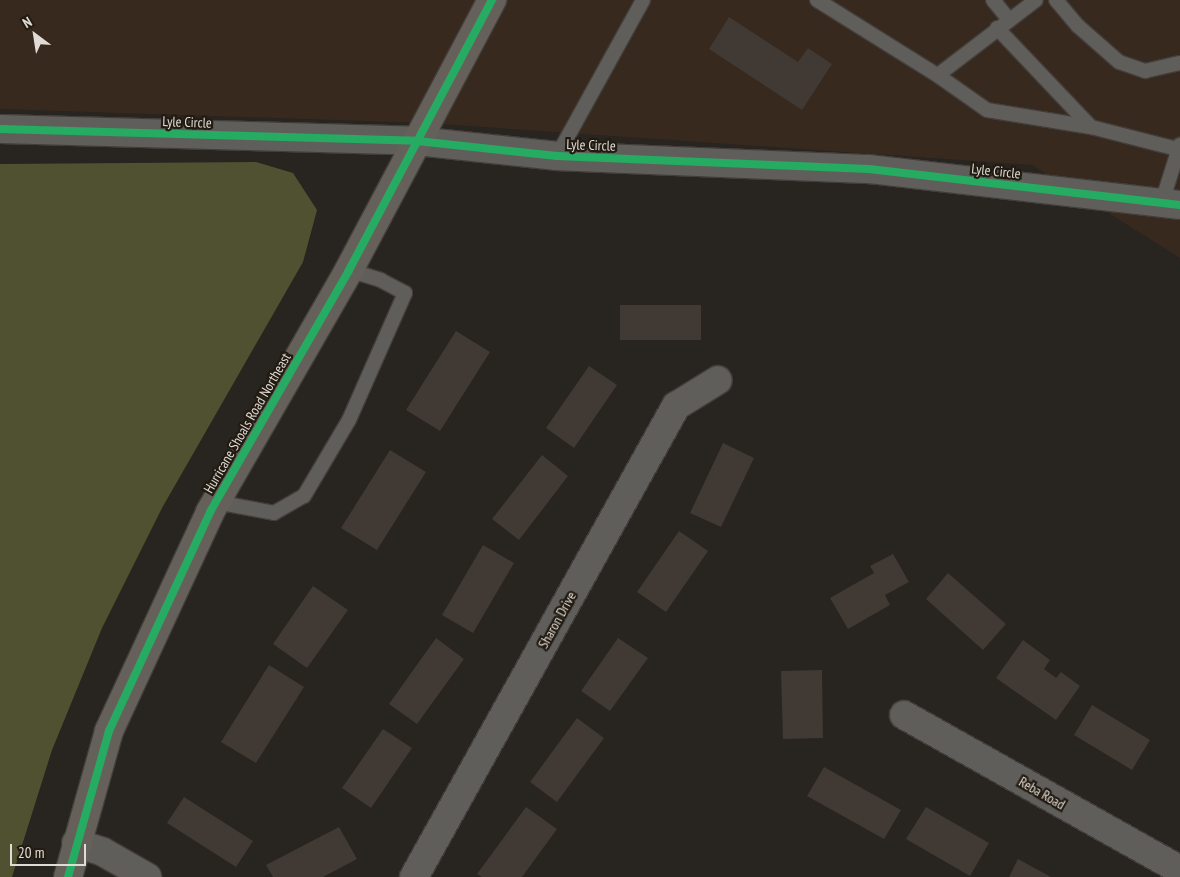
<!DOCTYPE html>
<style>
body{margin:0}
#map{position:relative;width:1180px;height:877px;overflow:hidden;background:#28241f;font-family:"PT Sans Narrow",sans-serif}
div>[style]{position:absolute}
.industrial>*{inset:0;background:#37291e}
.forest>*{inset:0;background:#505131}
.building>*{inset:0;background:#403934}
.roads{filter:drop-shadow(1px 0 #423e3b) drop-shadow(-1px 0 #423e3b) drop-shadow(0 1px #423e3b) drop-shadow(0 -1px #423e3b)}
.lane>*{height:14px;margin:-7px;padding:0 7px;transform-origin:7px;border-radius:7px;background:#605e5a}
.street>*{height:28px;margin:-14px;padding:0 14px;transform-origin:14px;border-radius:14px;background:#605e5a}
.secondary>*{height:28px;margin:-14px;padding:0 14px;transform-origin:14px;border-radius:14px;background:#65615a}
.cycleway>*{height:8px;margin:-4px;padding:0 4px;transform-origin:4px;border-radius:4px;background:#26ab63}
span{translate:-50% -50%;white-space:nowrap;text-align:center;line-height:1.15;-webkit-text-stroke:4.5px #221b12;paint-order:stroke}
.street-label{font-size:14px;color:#e0dbd5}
.north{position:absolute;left:10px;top:10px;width:50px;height:50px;-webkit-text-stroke:4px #221b12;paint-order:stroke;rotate:329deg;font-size:14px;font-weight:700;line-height:20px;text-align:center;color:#e0dbd5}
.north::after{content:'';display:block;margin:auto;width:18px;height:22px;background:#e0dbd5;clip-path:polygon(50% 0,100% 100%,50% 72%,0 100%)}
.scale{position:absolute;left:10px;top:844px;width:76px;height:22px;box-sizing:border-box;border:2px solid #e0dbd5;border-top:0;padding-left:6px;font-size:15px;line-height:18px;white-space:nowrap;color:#e0dbd5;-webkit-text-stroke:4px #221b12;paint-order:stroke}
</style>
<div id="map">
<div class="industrial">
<div style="clip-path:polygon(0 0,1180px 0,1180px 258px,1032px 165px,426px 123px,0 109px)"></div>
</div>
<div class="forest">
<div style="clip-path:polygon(256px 162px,293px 173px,317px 210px,303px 262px,162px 508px,102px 628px,52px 750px,12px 877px,0 877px,0 164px)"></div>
</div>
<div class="building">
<div style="clip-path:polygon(729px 17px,798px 62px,808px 48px,832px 64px,802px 110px,709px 49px)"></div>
<div style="clip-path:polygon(620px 305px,701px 305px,701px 340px,620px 340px)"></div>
<div style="clip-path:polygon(456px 331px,490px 352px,440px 431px,406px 410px)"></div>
<div style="clip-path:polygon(589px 366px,617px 385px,574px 448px,546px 428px)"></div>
<div style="clip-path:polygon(723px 443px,754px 458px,721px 527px,690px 513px)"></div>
<div style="clip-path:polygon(390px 450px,426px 472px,377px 550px,341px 528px)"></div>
<div style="clip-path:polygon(542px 455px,568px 476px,519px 540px,492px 519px)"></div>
<div style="clip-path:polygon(679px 531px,708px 551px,666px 612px,637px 592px)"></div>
<div style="clip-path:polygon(483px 545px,514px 563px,473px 633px,442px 615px)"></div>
<div style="clip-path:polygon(893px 554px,909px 582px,885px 595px,890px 605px,848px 629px,830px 598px,874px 573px,870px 566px)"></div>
<div style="clip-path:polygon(948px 573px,1006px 624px,983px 650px,926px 599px)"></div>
<div style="clip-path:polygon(313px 586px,348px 610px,307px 668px,273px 644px)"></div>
<div style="clip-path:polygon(436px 638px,464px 659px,417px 724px,389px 704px)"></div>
<div style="clip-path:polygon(618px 638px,648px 658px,610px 711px,581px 691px)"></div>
<div style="clip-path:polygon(1023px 640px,1050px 660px,1044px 669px,1056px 678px,1061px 672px,1080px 686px,1056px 720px,996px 678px)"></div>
<div style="clip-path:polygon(269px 665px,304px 687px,256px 763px,221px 742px)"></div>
<div style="clip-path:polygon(822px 670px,823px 738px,783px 739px,781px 671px)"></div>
<div style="clip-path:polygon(1092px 705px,1150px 740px,1132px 770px,1074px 735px)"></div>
<div style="clip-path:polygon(577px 718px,604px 738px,557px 802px,530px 782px)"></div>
<div style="clip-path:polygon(383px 729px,412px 748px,371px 808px,342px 788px)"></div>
<div style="clip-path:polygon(824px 767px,901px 810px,884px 839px,807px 796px)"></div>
<div style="clip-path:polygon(184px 797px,253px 841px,236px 867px,167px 823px)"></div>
<div style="clip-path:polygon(526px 807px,557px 829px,522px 877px,482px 877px,477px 874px)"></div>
<div style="clip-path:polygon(926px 807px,989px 843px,970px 876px,906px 839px)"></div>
<div style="clip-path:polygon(339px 827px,357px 859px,323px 877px,273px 877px,266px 865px)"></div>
<div style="clip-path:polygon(1018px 859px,1051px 877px,1009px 877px)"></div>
</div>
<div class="roads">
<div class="lane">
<div style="left:817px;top:0;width:145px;rotate:32deg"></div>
<div style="left:940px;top:77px;width:57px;rotate:35.1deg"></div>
<div style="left:987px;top:110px;width:105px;rotate:9.3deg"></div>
<div style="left:993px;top:0;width:26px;rotate:51deg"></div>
<div style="left:1056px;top:0;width:34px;rotate:50deg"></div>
<div style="left:1078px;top:26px;width:55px;rotate:41.3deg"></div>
<div style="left:1119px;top:62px;width:28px;rotate:19deg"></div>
<div style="left:1145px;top:71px;width:36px;rotate:-13deg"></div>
<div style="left:997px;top:28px;width:137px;rotate:46.5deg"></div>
<div style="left:1091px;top:127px;width:89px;rotate:14.3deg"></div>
<div style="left:938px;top:75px;width:123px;rotate:-37.4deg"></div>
<div style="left:557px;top:156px;width:178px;rotate:-61.1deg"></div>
<div style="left:1162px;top:202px;width:60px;rotate:-72.5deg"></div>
<div style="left:216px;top:502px;width:59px;rotate:10.7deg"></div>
<div style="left:274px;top:513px;width:34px;rotate:-30deg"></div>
<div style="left:304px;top:496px;width:88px;rotate:-59.4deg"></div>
<div style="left:349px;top:420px;width:139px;rotate:-66.2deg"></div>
<div style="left:405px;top:293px;width:27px;rotate:-152deg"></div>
<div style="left:381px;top:280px;width:34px;rotate:-163deg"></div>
</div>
<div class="street">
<div style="left:0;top:129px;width:417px;rotate:1.6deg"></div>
<div style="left:417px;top:141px;width:141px;rotate:6.1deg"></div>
<div style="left:557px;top:156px;width:312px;rotate:2.4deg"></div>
<div style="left:869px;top:169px;width:313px;rotate:6.6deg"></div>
<div style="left:904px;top:715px;width:317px;rotate:29.3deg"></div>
<div style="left:76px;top:843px;width:28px;rotate:18deg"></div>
<div style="left:103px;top:852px;width:51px;rotate:29.6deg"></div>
<div style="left:414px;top:877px;width:539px;rotate:-60.91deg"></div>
<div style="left:676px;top:406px;width:49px;rotate:-31.8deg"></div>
</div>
<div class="secondary">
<div style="left:68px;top:877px;width:152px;rotate:-74.3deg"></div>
<div style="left:109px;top:731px;width:241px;rotate:-65.2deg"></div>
<div style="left:210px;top:512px;width:279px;rotate:-60.1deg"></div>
<div style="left:349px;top:270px;width:306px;rotate:-62.1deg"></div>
</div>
</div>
<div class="cycleway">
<div style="left:0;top:129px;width:417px;rotate:1.6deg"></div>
<div style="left:417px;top:141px;width:141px;rotate:6.1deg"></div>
<div style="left:557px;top:156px;width:312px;rotate:2.4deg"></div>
<div style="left:869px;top:169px;width:313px;rotate:6.6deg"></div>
<div style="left:68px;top:877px;width:152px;rotate:-74.3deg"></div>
<div style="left:109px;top:731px;width:241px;rotate:-65.2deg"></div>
<div style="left:210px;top:512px;width:279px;rotate:-60.1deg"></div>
<div style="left:349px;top:270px;width:306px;rotate:-62.1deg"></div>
</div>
<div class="street-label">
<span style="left:187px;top:122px;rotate:2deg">Lyle Circle</span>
<span style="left:591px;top:145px;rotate:2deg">Lyle Circle</span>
<span style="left:996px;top:171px;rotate:6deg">Lyle Circle</span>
<span style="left:247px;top:423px;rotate:-60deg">Hurricane Shoals Road Northeast</span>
<span style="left:557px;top:620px;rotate:-61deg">Sharon Drive</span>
<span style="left:1042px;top:793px;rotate:30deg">Reba Road</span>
</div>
<div class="north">N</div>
<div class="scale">20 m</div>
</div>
